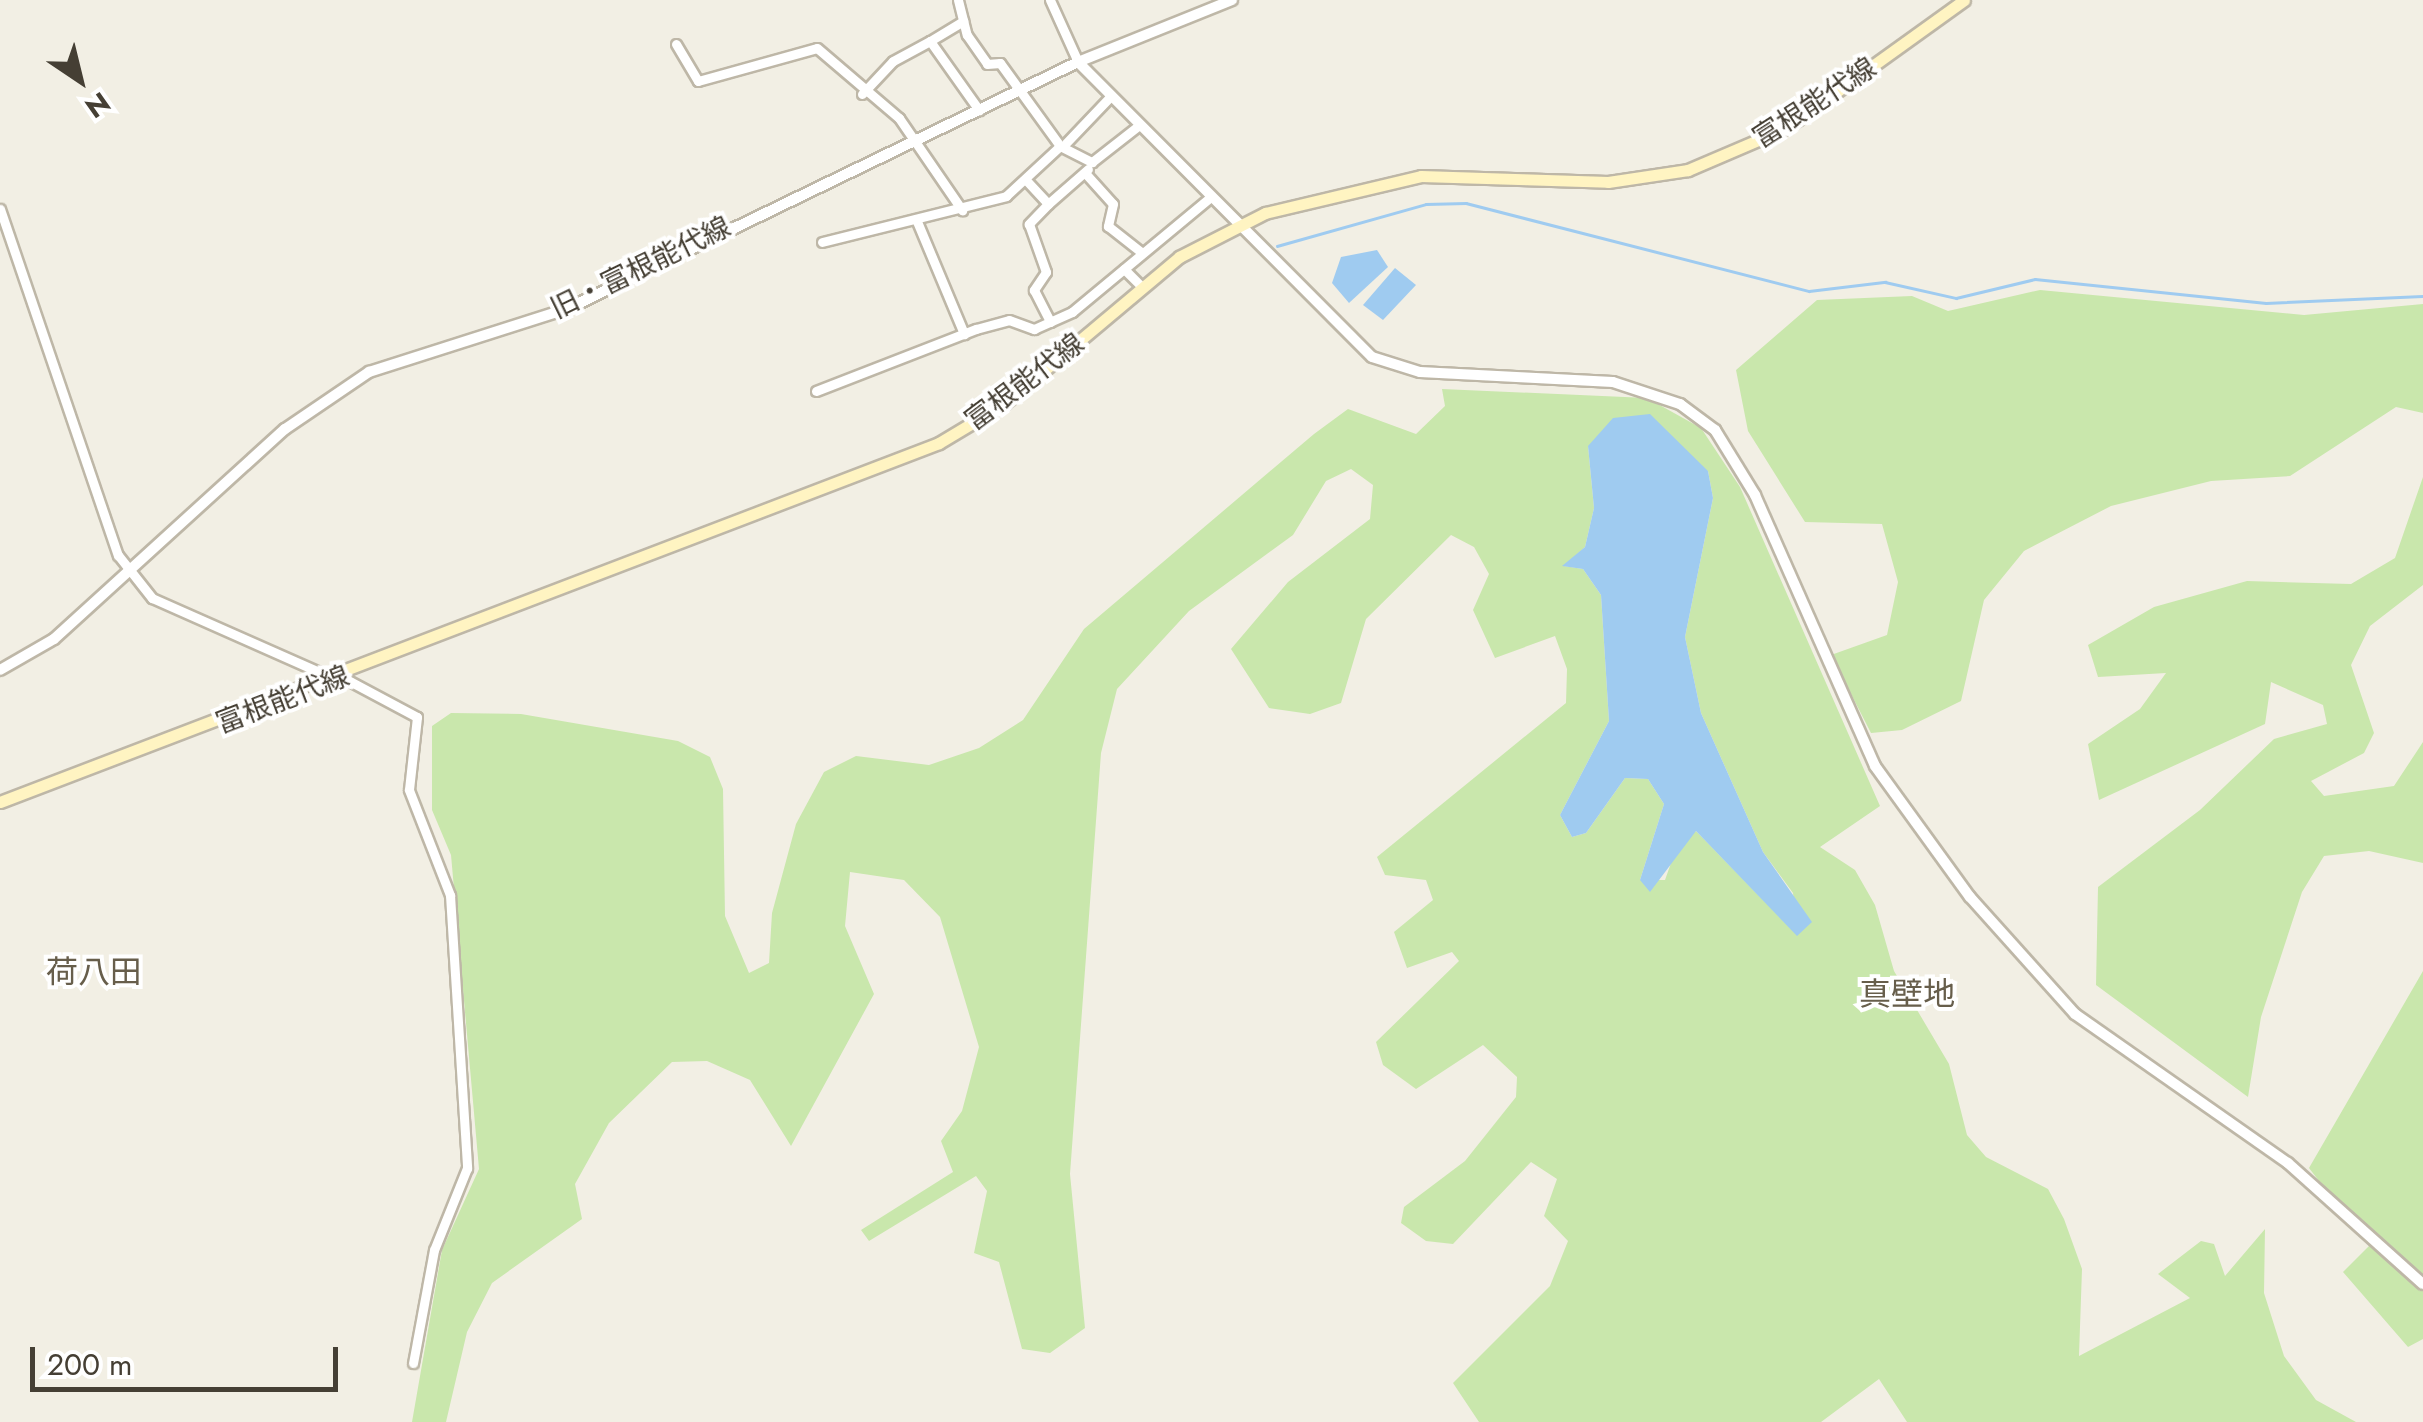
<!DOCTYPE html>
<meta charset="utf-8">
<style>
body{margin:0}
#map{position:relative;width:2423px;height:1422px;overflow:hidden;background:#f2efe4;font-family:Jost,"Noto Sans JP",sans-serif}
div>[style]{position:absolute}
.green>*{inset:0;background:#c9e7ac}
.water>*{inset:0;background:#9fcbf0}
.stream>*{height:2.5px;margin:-1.25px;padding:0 1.25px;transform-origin:1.25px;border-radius:1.25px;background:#9fcbf0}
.roads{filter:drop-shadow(2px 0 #beb7a7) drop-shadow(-2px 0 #beb7a7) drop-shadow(0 2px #beb7a7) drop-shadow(0 -2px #beb7a7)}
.minor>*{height:9px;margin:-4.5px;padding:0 4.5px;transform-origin:4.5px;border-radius:4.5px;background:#fff}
.tertiary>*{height:10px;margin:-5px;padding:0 5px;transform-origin:5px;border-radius:5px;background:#fff}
.secondary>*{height:11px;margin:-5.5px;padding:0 5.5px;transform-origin:5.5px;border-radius:5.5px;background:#fff4c2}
span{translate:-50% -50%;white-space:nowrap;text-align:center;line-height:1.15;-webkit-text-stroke:8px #fff;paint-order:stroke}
.street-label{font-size:28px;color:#453f34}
.quarter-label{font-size:32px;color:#675e4b}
.north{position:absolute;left:30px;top:30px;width:100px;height:100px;-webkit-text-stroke:8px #fff;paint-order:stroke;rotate:145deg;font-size:28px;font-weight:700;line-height:40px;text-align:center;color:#453f34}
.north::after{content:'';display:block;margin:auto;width:35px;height:45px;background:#453f34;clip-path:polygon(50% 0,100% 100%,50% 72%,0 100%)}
.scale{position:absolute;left:30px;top:1347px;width:308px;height:45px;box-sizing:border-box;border:5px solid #453f34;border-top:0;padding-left:12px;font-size:30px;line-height:35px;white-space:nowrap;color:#453f34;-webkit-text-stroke:8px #fff;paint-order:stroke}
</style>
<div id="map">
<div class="green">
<div style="clip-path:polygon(2040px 290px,2304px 315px,2423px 304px,2423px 413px,2396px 407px,2290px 476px,2211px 481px,2111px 506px,2024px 551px,1984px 600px,1961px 701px,1902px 730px,1871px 733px,1831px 655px,1887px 635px,1898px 582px,1882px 524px,1805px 522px,1748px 431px,1736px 370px,1817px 300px,1912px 296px,1948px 311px)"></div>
<div style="clip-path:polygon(evenodd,1442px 389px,1647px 398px,1701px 428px,1740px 487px,1880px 806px,1820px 847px,1855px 870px,1875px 905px,1894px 971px,1949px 1064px,1967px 1135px,1986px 1157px,2048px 1189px,2064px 1219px,2082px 1269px,2079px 1356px,2190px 1298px,2158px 1274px,2201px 1241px,2214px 1244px,2225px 1276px,2265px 1229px,2264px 1293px,2284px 1356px,2316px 1400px,2356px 1422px,1907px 1422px,1879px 1379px,1821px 1422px,1479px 1422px,1453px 1383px,1550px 1286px,1568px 1241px,1544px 1216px,1557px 1179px,1531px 1162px,1453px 1244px,1426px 1241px,1401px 1223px,1404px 1207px,1465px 1161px,1516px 1097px,1517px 1077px,1483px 1045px,1416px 1089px,1383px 1065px,1376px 1042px,1459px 961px,1452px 952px,1407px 968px,1394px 932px,1433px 900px,1426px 880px,1385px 875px,1377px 857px,1566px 703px,1567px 669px,1555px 636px,1495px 658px,1473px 610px,1489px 574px,1474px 547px,1451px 535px,1366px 619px,1341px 703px,1310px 714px,1269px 708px,1231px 649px,1288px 582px,1370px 519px,1373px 485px,1351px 469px,1326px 481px,1293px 535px,1189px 611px,1117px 689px,1101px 753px,1070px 1174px,1085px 1328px,1050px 1353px,1022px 1349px,999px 1262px,974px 1253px,987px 1191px,976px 1176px,869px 1241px,861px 1230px,953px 1172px,941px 1141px,962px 1111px,979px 1047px,940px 917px,904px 880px,850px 872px,845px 926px,874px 994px,791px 1146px,750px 1080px,707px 1061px,672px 1062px,609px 1123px,575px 1184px,582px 1219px,492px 1283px,467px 1332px,446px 1422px,412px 1422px,442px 1250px,479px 1169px,451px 855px,432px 810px,432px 726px,451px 713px,521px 714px,678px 741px,710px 757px,723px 789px,725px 916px,749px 973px,769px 963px,772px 913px,796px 824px,824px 772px,856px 756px,929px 765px,979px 748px,1023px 720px,1084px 629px,1314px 434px,1348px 409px,1416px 434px,1445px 406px,1442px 389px,1588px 446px,1708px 471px,1713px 498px,1685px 637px,1701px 713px,1763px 852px,1793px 893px,1797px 935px,1696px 831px,1677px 846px,1665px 880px,1640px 880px,1664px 804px,1648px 779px,1625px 778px,1586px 833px,1572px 837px,1560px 815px,1609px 721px,1601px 595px,1583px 569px,1564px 566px,1585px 547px,1594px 508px,1588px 446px)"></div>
<div style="clip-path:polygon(2423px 477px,2423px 585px,2370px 626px,2351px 665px,2374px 733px,2364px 753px,2311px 781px,2324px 796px,2394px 786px,2423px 742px,2423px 863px,2369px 851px,2324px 856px,2302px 892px,2261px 1017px,2248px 1097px,2096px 985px,2098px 887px,2200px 810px,2274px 739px,2327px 724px,2323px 705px,2271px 682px,2265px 724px,2099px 800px,2088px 744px,2140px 709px,2166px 673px,2098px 677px,2088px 645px,2154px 607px,2247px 581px,2351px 584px,2395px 558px)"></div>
<div style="clip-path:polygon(2423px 971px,2423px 1339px,2408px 1347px,2343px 1272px,2369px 1246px,2309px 1168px)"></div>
</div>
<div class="water">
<div style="clip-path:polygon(1377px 250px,1388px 267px,1349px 303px,1332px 283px,1341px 257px)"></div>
<div style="clip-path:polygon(1395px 268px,1416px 285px,1383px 320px,1363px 305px)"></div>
<div style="clip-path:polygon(1650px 414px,1708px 471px,1713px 498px,1685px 637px,1701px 713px,1763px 852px,1812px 922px,1797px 936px,1696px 831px,1650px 892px,1640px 880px,1664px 804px,1648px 779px,1625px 778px,1586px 833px,1572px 837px,1560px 815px,1609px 721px,1601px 595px,1583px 569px,1562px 566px,1585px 547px,1594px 508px,1588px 446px,1613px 418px)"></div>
</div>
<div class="stream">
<div style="left:1277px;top:246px;width:155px;rotate:-15.7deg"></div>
<div style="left:1426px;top:204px;width:40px;rotate:-1.4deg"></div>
<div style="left:1466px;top:203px;width:354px;rotate:14.4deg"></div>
<div style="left:1809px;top:291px;width:77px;rotate:-6.8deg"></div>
<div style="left:1885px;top:282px;width:73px;rotate:12.7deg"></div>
<div style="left:1956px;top:298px;width:81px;rotate:-13.5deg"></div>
<div style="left:2035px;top:279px;width:232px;rotate:5.9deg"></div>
<div style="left:2266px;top:303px;width:157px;rotate:-2.6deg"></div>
</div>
<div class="roads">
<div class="minor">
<div style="left:958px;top:0;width:36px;rotate:76deg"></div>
<div style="left:967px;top:35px;width:35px;rotate:55deg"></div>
<div style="left:987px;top:64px;width:13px;rotate:-4deg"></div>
<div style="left:1000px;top:63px;width:102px;rotate:54.1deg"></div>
<div style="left:1060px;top:146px;width:36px;rotate:27deg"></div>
<div style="left:1092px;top:162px;width:58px;rotate:-38deg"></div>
<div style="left:1050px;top:0;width:68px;rotate:65.7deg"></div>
<div style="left:930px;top:41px;width:39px;rotate:-31deg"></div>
<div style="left:676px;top:44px;width:43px;rotate:59.3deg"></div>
<div style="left:698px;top:81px;width:123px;rotate:-15.5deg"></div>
<div style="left:817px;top:48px;width:108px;rotate:40.5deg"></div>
<div style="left:899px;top:118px;width:112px;rotate:55.6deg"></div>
<div style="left:862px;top:94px;width:45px;rotate:-46.8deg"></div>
<div style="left:893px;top:61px;width:42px;rotate:-28.4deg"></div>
<div style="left:930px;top:41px;width:85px;rotate:54.6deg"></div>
<div style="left:1066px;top:143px;width:64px;rotate:-46.3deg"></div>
<div style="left:1086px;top:174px;width:40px;rotate:48deg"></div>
<div style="left:1113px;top:204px;width:23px;rotate:103deg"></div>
<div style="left:1108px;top:226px;width:42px;rotate:38.2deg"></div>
<div style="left:1025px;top:179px;width:34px;rotate:47deg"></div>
<div style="left:1048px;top:204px;width:53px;rotate:-41.2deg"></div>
<div style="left:1048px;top:204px;width:28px;rotate:134deg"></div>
<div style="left:1029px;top:224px;width:51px;rotate:70.5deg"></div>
<div style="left:1046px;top:272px;width:22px;rotate:124deg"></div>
<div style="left:1034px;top:290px;width:36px;rotate:63deg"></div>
<div style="left:0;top:209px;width:366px;rotate:71.2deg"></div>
<div style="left:118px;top:555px;width:55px;rotate:51.7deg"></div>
<div style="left:152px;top:598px;width:185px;rotate:23.9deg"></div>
<div style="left:321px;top:673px;width:11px;rotate:63deg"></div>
<div style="left:916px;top:219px;width:125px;rotate:67.3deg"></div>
<div style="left:822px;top:242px;width:190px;rotate:-14deg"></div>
<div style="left:1006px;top:196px;width:74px;rotate:-42.8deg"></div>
<div style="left:1124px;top:269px;width:25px;rotate:45deg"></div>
<div style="left:816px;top:391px;width:172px;rotate:-21.2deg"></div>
<div style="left:976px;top:329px;width:34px;rotate:-15deg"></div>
<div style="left:1009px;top:320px;width:27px;rotate:20deg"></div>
<div style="left:1034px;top:329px;width:42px;rotate:-24.1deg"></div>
<div style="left:1072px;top:312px;width:177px;rotate:-39.7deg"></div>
<div style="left:342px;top:677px;width:85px;rotate:28.1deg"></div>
<div style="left:417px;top:717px;width:73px;rotate:96.3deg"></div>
<div style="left:409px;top:790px;width:113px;rotate:68.7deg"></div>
<div style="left:450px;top:895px;width:274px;rotate:86.4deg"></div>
<div style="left:467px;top:1168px;width:88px;rotate:111.9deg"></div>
<div style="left:434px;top:1250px;width:115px;rotate:100.5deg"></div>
</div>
<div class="tertiary">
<div style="left:1078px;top:62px;width:416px;rotate:45.1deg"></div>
<div style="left:1372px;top:357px;width:50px;rotate:17.4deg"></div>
<div style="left:1420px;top:372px;width:193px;rotate:3deg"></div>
<div style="left:1613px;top:382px;width:71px;rotate:18.2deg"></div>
<div style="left:1680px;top:404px;width:44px;rotate:36.6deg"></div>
<div style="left:1715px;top:430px;width:76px;rotate:58.4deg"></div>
<div style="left:1755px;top:495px;width:296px;rotate:66.1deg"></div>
<div style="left:1875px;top:766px;width:162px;rotate:54.1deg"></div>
<div style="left:1970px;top:897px;width:157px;rotate:48.1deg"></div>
<div style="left:2075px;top:1014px;width:260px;rotate:35deg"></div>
<div style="left:2288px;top:1163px;width:181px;rotate:41.9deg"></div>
<div style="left:0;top:670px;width:62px;rotate:-29.9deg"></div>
<div style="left:54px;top:639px;width:312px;rotate:-42.3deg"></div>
<div style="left:285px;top:429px;width:102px;rotate:-34.2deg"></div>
<div style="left:369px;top:372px;width:208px;rotate:-17.7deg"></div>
<div style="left:567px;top:309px;width:568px;rotate:-25.8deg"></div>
<div style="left:1078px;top:62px;width:166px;rotate:-21.9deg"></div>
</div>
<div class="secondary">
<div style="left:0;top:802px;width:1005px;rotate:-20.92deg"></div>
<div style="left:939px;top:443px;width:76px;rotate:-31deg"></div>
<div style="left:1004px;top:404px;width:229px;rotate:-40deg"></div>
<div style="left:1179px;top:257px;width:97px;rotate:-27.1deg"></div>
<div style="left:1265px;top:213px;width:160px;rotate:-13.3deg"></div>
<div style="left:1421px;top:176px;width:187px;rotate:1.8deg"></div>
<div style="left:1608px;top:182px;width:81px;rotate:-8.5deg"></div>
<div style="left:1688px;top:170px;width:107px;rotate:-23.2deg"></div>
<div style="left:1786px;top:128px;width:219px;rotate:-35.7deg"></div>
</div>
</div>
<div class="street-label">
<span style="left:1815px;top:103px;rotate:-33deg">富根能代線</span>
<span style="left:641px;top:268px;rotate:-26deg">旧・富根能代線</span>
<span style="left:1025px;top:382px;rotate:-37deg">富根能代線</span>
<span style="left:283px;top:700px;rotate:-21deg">富根能代線</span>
</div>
<div class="quarter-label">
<span style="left:94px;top:972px">荷八田</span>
<span style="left:1907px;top:994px">真壁地</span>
</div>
<div class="north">N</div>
<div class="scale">200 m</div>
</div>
